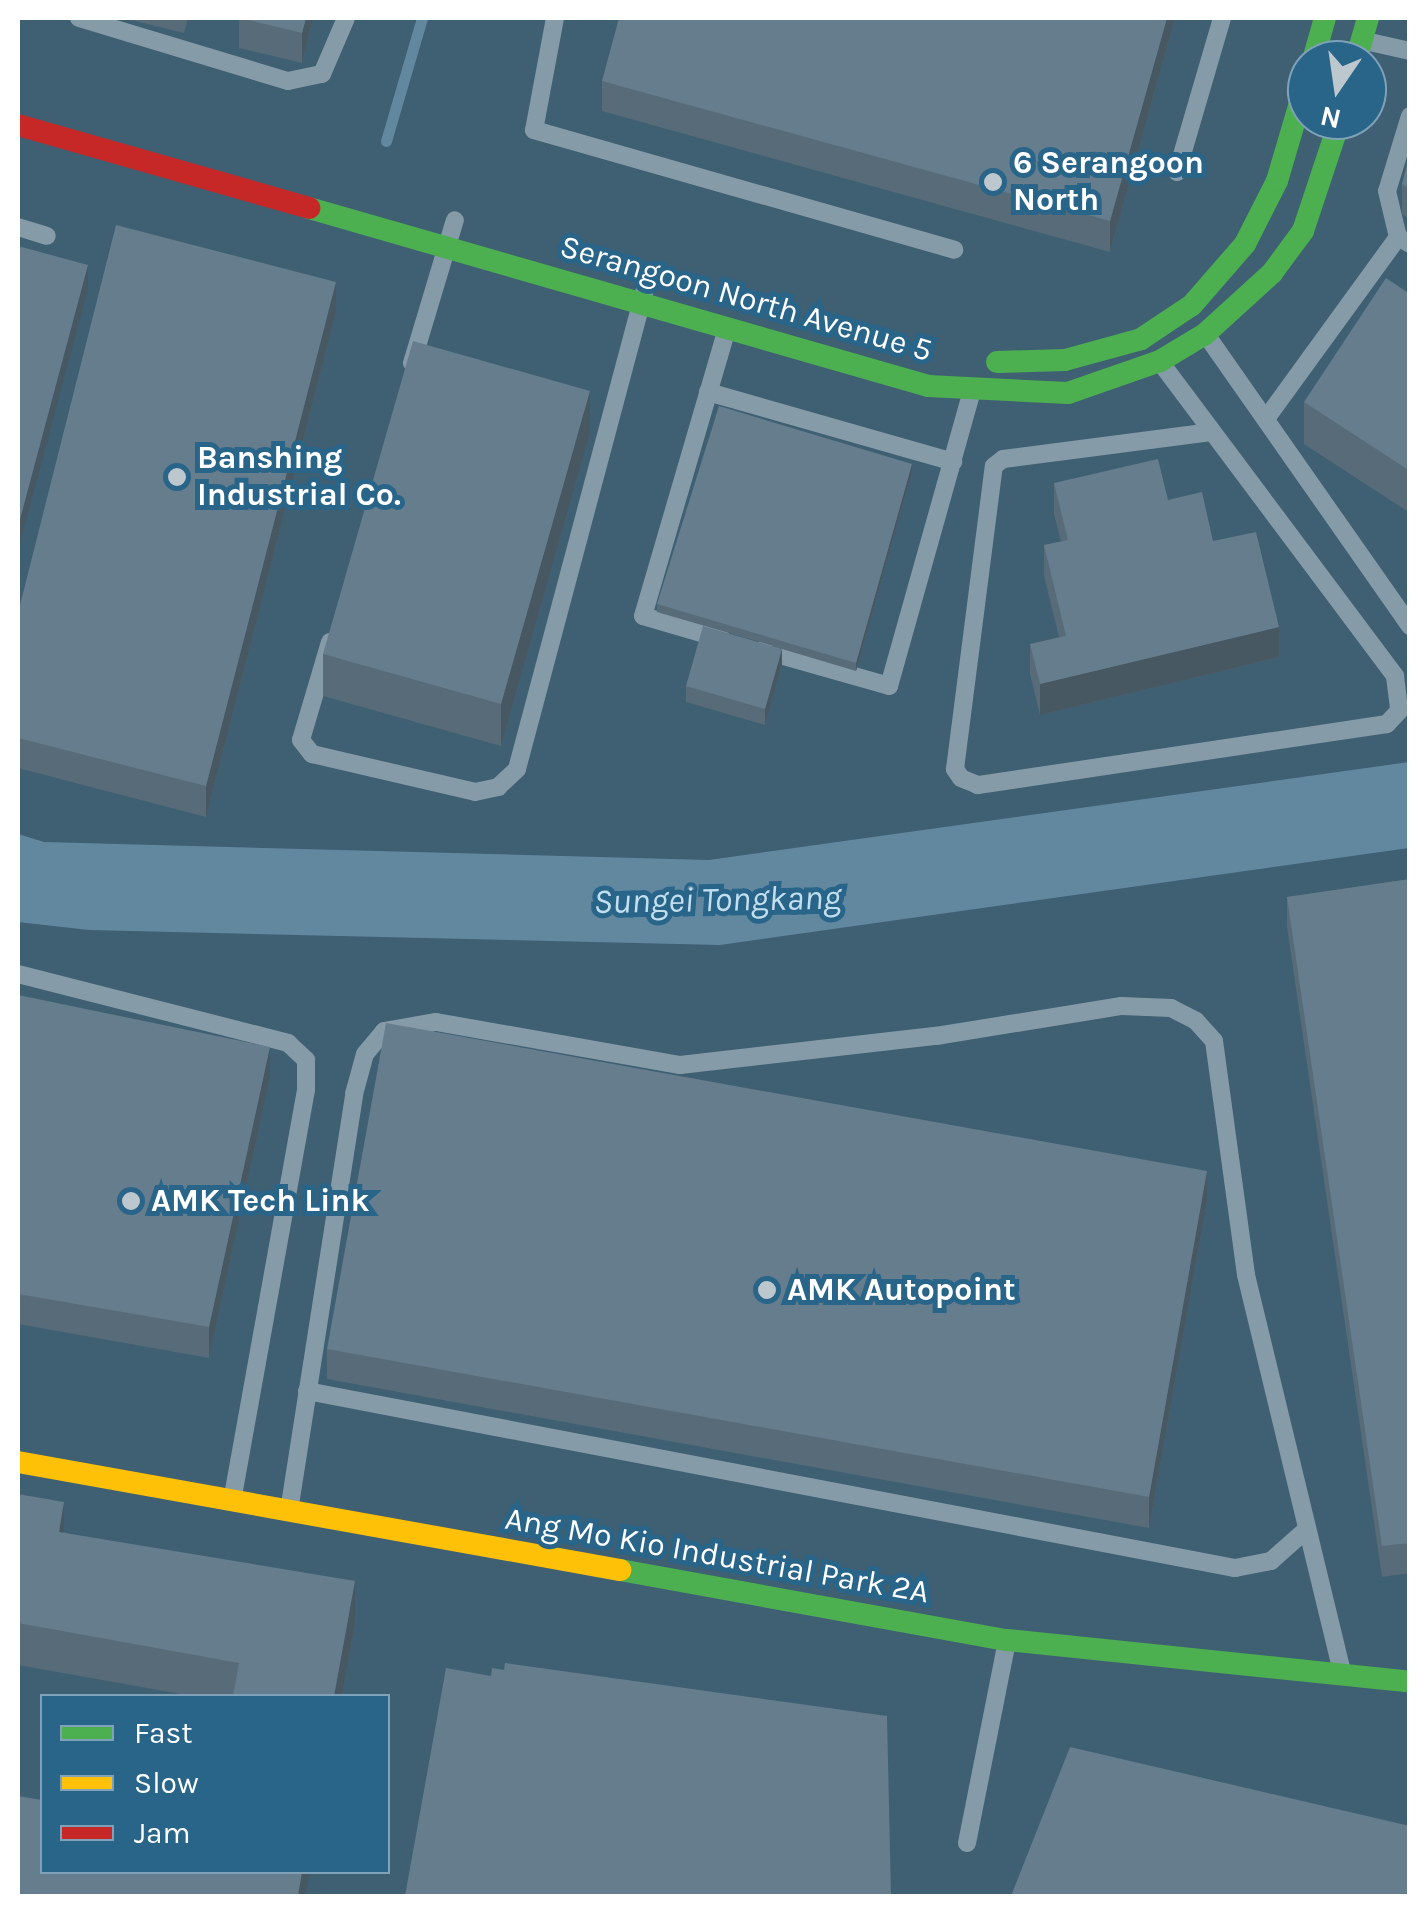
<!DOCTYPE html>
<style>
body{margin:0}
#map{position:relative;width:1427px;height:1914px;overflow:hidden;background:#3f5f73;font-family:Karla,sans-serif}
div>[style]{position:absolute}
.water>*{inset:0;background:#6288a0}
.stream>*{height:11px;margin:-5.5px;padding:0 5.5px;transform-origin:5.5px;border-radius:5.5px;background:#6288a0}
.lane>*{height:18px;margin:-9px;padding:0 9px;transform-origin:9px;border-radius:9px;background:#869ba8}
.fast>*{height:22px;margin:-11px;padding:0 11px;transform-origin:11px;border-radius:11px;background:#4caf50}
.slow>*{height:22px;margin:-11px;padding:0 11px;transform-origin:11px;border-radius:11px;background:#ffc107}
.jam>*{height:22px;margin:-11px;padding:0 11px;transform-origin:11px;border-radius:11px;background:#c62828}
.wall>*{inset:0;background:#576c78}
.shaded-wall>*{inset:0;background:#475862}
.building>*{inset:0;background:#657d8c}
.dots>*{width:28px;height:28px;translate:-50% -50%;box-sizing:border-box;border:5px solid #296489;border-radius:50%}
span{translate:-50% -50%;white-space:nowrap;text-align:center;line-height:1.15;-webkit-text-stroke:10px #296489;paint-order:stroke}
.poi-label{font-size:32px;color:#fff;font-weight:700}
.left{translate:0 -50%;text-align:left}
.street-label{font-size:32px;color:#fff}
.water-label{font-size:35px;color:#c2dff0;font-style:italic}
.frame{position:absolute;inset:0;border:20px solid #fff;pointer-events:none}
.legend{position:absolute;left:40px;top:1694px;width:350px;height:180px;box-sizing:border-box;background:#296489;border:2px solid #7fa2b8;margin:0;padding:12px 18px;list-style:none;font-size:30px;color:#fff}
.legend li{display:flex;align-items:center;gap:20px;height:50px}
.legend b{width:50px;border:2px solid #7fa2b8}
.north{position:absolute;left:1287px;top:40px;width:100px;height:100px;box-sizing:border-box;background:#296489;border:2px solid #7fa2b8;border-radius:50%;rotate:193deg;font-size:28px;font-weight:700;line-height:40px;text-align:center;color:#fff}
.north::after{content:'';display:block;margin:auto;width:35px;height:45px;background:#bcc7ce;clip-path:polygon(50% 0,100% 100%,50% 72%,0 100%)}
</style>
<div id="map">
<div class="water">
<div style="clip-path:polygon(1409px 762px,1409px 848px,720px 945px,89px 930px,18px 922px,18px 834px,44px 842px,709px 860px)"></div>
</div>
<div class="stream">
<div style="left:386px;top:141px;width:128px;rotate:-73.7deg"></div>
</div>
<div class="lane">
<div style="left:79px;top:18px;width:218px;rotate:16.8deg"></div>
<div style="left:288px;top:81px;width:35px;rotate:-12deg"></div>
<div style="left:322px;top:74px;width:61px;rotate:-66.8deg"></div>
<div style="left:555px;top:18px;width:114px;rotate:100.6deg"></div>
<div style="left:534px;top:130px;width:437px;rotate:15.9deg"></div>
<div style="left:1361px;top:40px;width:50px;rotate:12.7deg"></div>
<div style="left:1410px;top:116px;width:78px;rotate:107deg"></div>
<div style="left:1387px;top:191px;width:47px;rotate:76.6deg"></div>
<div style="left:1398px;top:237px;width:14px;rotate:30deg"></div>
<div style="left:1177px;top:172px;width:160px;rotate:-73.7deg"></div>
<div style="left:18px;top:227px;width:30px;rotate:17deg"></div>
<div style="left:1207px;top:336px;width:354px;rotate:55deg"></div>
<div style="left:412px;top:363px;width:149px;rotate:-73.3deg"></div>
<div style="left:1161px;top:363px;width:391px;rotate:53.2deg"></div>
<div style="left:1395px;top:676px;width:35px;rotate:83deg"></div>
<div style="left:1399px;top:711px;width:18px;rotate:133deg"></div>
<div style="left:1387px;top:724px;width:414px;rotate:171.5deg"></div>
<div style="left:978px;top:785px;width:18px;rotate:-158deg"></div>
<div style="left:961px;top:778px;width:11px;rotate:-124deg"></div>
<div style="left:955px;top:769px;width:305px;rotate:-82.7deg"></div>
<div style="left:994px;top:466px;width:11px;rotate:-38deg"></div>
<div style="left:1003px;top:459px;width:210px;rotate:-7.4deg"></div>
<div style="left:708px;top:392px;width:255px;rotate:15.9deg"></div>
<div style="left:1268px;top:416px;width:221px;rotate:-54deg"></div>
<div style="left:722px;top:639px;width:82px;rotate:-163.8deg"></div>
<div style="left:643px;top:616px;width:296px;rotate:-73.7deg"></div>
<div style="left:330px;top:642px;width:102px;rotate:106.5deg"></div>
<div style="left:301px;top:740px;width:18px;rotate:52deg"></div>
<div style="left:312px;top:754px;width:167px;rotate:13.1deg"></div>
<div style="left:475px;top:792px;width:24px;rotate:-12deg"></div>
<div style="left:498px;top:787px;width:26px;rotate:-43deg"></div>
<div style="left:517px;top:769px;width:512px;rotate:-75.07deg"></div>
<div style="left:762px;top:650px;width:132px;rotate:15.8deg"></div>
<div style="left:889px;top:686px;width:306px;rotate:-74.3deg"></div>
<div style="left:18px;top:974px;width:279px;rotate:14.3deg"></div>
<div style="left:288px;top:1043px;width:25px;rotate:43deg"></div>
<div style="left:306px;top:1060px;width:30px;rotate:90deg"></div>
<div style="left:306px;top:1090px;width:417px;rotate:100.2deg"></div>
<div style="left:307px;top:1391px;width:945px;rotate:10.8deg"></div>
<div style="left:1235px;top:1568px;width:37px;rotate:-11deg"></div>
<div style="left:1271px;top:1561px;width:48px;rotate:-41.6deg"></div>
<div style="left:289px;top:1511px;width:422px;rotate:-81.1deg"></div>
<div style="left:354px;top:1094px;width:41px;rotate:-74.6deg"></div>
<div style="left:365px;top:1054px;width:30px;rotate:-50deg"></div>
<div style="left:384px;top:1031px;width:53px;rotate:-9.8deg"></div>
<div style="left:436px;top:1022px;width:248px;rotate:10deg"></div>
<div style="left:680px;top:1065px;width:258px;rotate:-6.5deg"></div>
<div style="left:936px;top:1036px;width:188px;rotate:-9.2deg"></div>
<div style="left:1122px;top:1006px;width:49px;rotate:2.3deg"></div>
<div style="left:1171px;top:1008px;width:28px;rotate:27deg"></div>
<div style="left:1196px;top:1021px;width:27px;rotate:48deg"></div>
<div style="left:1214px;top:1041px;width:236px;rotate:82.2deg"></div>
<div style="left:1246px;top:1275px;width:408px;rotate:76.4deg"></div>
<div style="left:967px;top:1843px;width:206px;rotate:-78.8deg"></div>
</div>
<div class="fast">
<div style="left:1313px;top:60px;width:44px;rotate:-74.1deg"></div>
<div style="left:1356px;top:60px;width:44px;rotate:-74.1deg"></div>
<div style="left:309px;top:208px;width:644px;rotate:16.04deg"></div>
<div style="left:928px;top:386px;width:140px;rotate:2.9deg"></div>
<div style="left:1068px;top:393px;width:97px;rotate:-19.2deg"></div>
<div style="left:1160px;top:361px;width:52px;rotate:-31deg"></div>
<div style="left:1205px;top:334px;width:91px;rotate:-42.3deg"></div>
<div style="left:1272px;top:273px;width:52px;rotate:-53.6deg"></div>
<div style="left:1303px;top:231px;width:117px;rotate:-71.6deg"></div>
<div style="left:997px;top:362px;width:68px;rotate:-1.7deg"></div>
<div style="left:1065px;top:360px;width:79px;rotate:-15.4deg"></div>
<div style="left:1141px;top:339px;width:61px;rotate:-33.7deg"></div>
<div style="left:1192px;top:305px;width:81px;rotate:-49deg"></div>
<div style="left:1245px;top:244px;width:71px;rotate:-63.1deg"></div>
<div style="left:1277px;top:181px;width:106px;rotate:-73.6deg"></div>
<div style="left:620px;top:1570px;width:393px;rotate:10.3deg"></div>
<div style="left:1007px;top:1640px;width:405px;rotate:5.9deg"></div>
</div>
<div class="slow">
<div style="left:18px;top:1462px;width:612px;rotate:10.17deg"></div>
</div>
<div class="jam">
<div style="left:18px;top:125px;width:303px;rotate:15.9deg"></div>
</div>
<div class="wall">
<div style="clip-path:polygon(123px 18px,188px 18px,184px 33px)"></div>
<div style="clip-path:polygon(239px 18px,313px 18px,302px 63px,239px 48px)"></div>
<div style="clip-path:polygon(1175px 18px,1110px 252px,602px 111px,602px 81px)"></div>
<div style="clip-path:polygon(1410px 153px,1410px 220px,1402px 214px,1402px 184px)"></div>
<div style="clip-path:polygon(1410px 294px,1410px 513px,1304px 444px,1304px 402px)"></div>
<div style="clip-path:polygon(336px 312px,206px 817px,18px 768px,18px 613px)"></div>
<div style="clip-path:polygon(590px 433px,501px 746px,323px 696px,323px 654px)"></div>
<div style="clip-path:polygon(912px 472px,856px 671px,782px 649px,782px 665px,765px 725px,686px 702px,686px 686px,773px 646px,657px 612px,657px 604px)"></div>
<div style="clip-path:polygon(1054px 483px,1168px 500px,1213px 541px,1279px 657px,1040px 715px,1030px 674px,1030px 644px,1059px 637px,1044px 576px,1044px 545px,1061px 542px,1054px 514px)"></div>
<div style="clip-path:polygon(1410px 879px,1410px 1573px,1382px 1577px,1287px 927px,1287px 897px)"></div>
<div style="clip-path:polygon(18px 995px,270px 1078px,209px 1358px,18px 1324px)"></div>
<div style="clip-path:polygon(1207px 1201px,1149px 1528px,327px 1379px,327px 1349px)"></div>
<div style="clip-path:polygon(18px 1494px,64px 1532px,355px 1623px,342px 1696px,192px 1696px,18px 1665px)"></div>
</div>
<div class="shaded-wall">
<div style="clip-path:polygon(306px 18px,313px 18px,302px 63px,302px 33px)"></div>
<div style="clip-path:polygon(1167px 18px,1175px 18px,1110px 252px,1110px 221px)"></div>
<div style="clip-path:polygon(88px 265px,88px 289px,18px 550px,18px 527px)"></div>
<div style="clip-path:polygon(336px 282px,336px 312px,206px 817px,206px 786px)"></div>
<div style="clip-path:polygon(590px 391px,590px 433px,501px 746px,501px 704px)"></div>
<div style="clip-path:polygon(912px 464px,912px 472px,856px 671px,856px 663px)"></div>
<div style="clip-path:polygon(1279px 627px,1279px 657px,1040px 715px,1040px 684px)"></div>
<div style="clip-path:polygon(782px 649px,782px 665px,765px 725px,765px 709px)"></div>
<div style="clip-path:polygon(270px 1047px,270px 1078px,209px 1358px,209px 1327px)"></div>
<div style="clip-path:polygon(1207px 1171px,1207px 1201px,1149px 1528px,1149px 1497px)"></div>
<div style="clip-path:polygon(64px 1502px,64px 1544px,59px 1532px)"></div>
<div style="clip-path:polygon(355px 1581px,355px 1623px,342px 1696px,334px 1696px)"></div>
<div style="clip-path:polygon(302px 1872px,310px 1872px,305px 1896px,298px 1896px)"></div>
</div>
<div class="building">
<div style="clip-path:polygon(240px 18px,306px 18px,302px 33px)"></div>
<div style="clip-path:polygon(619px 18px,1167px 18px,1110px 221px,602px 81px)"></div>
<div style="clip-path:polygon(1410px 153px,1410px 189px,1402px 184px)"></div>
<div style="clip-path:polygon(116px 225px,336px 282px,206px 786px,18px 738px,18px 613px)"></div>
<div style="clip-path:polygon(18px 246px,88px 265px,18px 527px)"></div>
<div style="clip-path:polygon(1386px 278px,1410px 294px,1410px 471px,1304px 402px)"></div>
<div style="clip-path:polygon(413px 341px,590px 391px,501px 704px,323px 654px)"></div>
<div style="clip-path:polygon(719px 406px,912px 464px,856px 663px,657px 604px)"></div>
<div style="clip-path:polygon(1158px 459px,1168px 500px,1202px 492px,1213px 541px,1256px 532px,1279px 627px,1040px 684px,1030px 644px,1066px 636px,1044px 545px,1068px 540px,1054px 483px)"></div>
<div style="clip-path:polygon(703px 626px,782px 649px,765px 709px,686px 686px)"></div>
<div style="clip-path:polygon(1410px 879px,1410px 1543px,1382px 1546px,1287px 897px)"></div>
<div style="clip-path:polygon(18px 995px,270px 1047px,209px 1327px,18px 1294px)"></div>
<div style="clip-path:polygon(386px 1023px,1207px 1171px,1149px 1497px,327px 1349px)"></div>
<div style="clip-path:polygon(18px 1494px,64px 1502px,59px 1532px,355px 1581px,334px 1696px,233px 1696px,239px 1663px,18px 1623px)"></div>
<div style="clip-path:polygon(505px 1663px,887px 1716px,891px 1896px,405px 1896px,446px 1668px,491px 1676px,492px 1668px,504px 1670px)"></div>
<div style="clip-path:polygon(1070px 1747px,1410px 1826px,1410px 1896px,1011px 1896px)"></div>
<div style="clip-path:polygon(18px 1796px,42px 1800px,42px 1872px,302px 1872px,298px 1896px,18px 1896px)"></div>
</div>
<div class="dots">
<div style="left:993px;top:182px;background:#bcc7ce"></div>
<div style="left:177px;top:477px;background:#bcc7ce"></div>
<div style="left:131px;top:1201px;background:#bcc7ce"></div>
<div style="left:767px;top:1290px;background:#bcc7ce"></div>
</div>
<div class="poi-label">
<span class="left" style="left:1013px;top:182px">6 Serangoon<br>North</span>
<span class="left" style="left:197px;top:477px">Banshing<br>Industrial Co.</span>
<span class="left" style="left:151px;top:1201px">AMK Tech Link</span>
<span class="left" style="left:787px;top:1290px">AMK Autopoint</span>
</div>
<div class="street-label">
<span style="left:746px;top:299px;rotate:16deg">Serangoon North Avenue 5</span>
<span style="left:717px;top:1556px;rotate:10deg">Ang Mo Kio Industrial Park 2A</span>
</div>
<div class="water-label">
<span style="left:717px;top:900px;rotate:-1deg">Sungei Tongkang</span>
</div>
<div class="frame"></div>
<ul class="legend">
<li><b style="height:12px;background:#4caf50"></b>Fast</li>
<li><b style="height:12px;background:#ffc107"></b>Slow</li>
<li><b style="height:12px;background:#c62828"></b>Jam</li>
</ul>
<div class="north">N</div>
</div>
